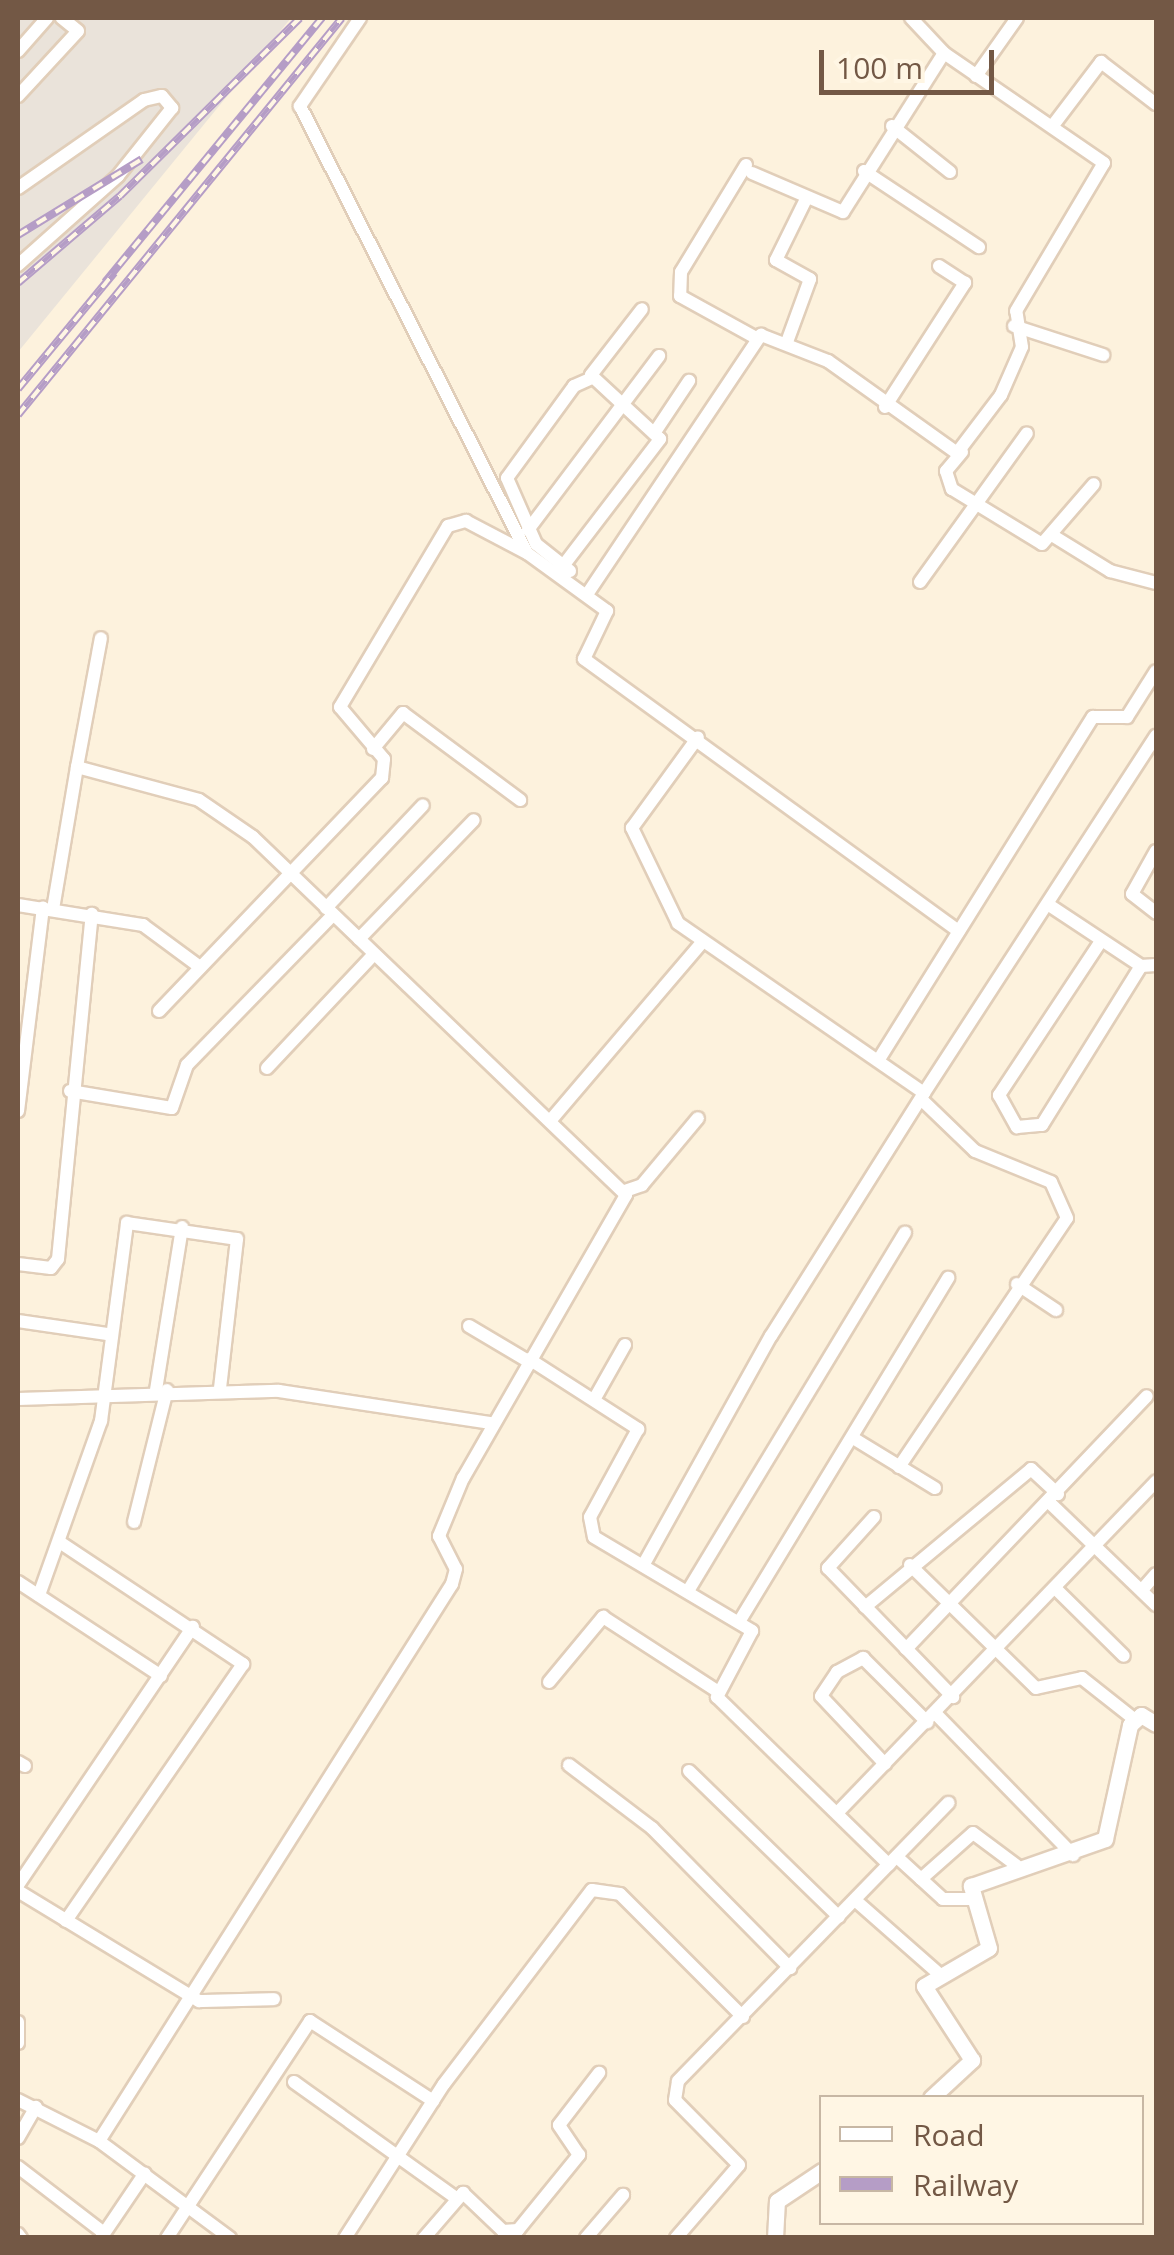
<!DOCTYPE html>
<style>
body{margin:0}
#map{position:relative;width:1174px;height:2255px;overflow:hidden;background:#fdf2dd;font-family:"Open Sans",sans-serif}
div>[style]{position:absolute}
.industrial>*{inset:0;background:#eae3da}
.roads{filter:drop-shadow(2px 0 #e1ceb9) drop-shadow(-2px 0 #e1ceb9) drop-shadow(0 2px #e1ceb9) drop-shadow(0 -2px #e1ceb9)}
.minor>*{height:12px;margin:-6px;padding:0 6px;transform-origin:6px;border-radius:6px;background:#fff}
.tertiary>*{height:15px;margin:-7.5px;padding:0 7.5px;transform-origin:7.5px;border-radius:7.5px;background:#fff}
.rail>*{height:8px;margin-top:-4px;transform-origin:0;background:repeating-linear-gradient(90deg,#fff6e4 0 11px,#b59dc6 0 22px);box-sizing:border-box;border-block:2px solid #b59dc6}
span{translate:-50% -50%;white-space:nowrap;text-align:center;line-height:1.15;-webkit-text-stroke:10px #fff6e4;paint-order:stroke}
.frame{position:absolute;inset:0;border:20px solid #735845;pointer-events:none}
.legend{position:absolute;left:819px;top:2095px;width:325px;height:130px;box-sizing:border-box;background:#fff6e4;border:2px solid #c7b7a4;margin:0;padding:12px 18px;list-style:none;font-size:30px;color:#735845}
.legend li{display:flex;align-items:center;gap:20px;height:50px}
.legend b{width:50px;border:2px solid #c7b7a4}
.scale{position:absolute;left:819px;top:50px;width:175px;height:45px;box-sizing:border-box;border:5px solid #735845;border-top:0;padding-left:12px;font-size:30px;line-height:35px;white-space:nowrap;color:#735845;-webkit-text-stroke:8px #fff6e4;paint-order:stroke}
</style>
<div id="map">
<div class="industrial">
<div style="clip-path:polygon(18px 18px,291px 18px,18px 352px)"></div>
</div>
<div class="roads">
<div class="minor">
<div style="left:360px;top:18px;width:107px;rotate:124.3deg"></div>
<div style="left:300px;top:106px;width:501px;rotate:63.08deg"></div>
<div style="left:527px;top:553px;width:99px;rotate:35.9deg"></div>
<div style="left:607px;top:611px;width:53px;rotate:115.6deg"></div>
<div style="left:584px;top:659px;width:463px;rotate:36deg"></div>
<div style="left:18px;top:51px;width:44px;rotate:-48.7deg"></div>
<div style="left:976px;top:76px;width:71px;rotate:-54.7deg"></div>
<div style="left:18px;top:96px;width:88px;rotate:-47.3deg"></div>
<div style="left:78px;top:31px;width:21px;rotate:-141deg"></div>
<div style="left:1054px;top:124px;width:78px;rotate:-52.8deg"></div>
<div style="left:1101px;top:62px;width:69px;rotate:37.4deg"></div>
<div style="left:892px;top:126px;width:74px;rotate:38.4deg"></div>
<div style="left:746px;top:165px;width:125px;rotate:121.3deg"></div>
<div style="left:681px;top:272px;width:24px;rotate:92deg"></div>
<div style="left:680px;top:296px;width:87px;rotate:28.9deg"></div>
<div style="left:864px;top:171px;width:138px;rotate:33.5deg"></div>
<div style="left:752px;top:173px;width:99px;rotate:23.2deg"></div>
<div style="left:843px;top:212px;width:188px;rotate:-57.6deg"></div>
<div style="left:18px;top:188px;width:154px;rotate:-34.9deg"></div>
<div style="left:144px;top:100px;width:18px;rotate:-13deg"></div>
<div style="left:162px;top:96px;width:16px;rotate:50deg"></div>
<div style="left:172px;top:108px;width:87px;rotate:128.5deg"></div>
<div style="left:118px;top:176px;width:134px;rotate:138.3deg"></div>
<div style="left:1014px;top:326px;width:94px;rotate:18deg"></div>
<div style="left:787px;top:342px;width:67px;rotate:-69.9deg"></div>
<div style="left:810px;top:279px;width:39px;rotate:-151deg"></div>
<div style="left:776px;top:260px;width:66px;rotate:-63.8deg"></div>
<div style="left:885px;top:407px;width:148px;rotate:-57.2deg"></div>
<div style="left:965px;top:283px;width:31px;rotate:-147deg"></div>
<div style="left:657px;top:429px;width:58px;rotate:-56.3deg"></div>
<div style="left:962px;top:452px;width:25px;rotate:130deg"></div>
<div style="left:946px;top:471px;width:19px;rotate:72deg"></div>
<div style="left:952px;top:489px;width:105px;rotate:31.4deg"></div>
<div style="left:1042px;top:544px;width:79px;rotate:-49.1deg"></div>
<div style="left:528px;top:530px;width:218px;rotate:-53deg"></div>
<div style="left:1055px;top:537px;width:65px;rotate:31.7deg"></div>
<div style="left:1110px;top:571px;width:48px;rotate:14.6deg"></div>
<div style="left:563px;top:566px;width:160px;rotate:-52.6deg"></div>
<div style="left:660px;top:439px;width:94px;rotate:-137.2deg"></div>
<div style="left:591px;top:375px;width:83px;rotate:-52.3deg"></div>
<div style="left:570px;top:571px;width:43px;rotate:-141.5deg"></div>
<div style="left:536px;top:544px;width:72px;rotate:-113.7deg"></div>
<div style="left:507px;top:478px;width:114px;rotate:-53.9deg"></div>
<div style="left:574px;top:386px;width:20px;rotate:-24deg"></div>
<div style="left:920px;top:582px;width:183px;rotate:-54.3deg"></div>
<div style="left:588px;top:593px;width:311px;rotate:-56.2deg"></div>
<div style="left:761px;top:335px;width:72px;rotate:21.2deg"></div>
<div style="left:828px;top:361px;width:158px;rotate:35.5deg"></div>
<div style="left:957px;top:453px;width:73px;rotate:-52.8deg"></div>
<div style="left:1001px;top:395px;width:52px;rotate:-66.4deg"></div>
<div style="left:1022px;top:347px;width:36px;rotate:-99deg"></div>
<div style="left:1016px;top:311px;width:172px;rotate:-59.3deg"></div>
<div style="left:1104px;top:163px;width:194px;rotate:-145.5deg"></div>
<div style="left:944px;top:53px;width:48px;rotate:-133.3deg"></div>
<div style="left:373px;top:749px;width:47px;rotate:-50.2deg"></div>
<div style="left:403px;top:713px;width:146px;rotate:36.6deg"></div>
<div style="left:77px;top:767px;width:131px;rotate:-79.5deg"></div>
<div style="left:1156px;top:851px;width:49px;rotate:119.2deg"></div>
<div style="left:1132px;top:894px;width:31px;rotate:38deg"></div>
<div style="left:18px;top:905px;width:127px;rotate:9.1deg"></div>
<div style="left:143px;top:925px;width:71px;rotate:36.4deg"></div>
<div style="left:1049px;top:905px;width:110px;rotate:33.5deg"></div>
<div style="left:1141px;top:966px;width:15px;rotate:-4deg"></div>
<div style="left:326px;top:908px;width:141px;rotate:-46.7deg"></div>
<div style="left:53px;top:909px;width:144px;rotate:-80.4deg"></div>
<div style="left:77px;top:767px;width:126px;rotate:15.1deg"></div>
<div style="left:199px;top:800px;width:65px;rotate:34.4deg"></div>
<div style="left:253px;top:837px;width:517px;rotate:43.82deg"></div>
<div style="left:626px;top:1195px;width:327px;rotate:119.9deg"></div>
<div style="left:463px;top:1478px;width:63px;rotate:112.5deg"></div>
<div style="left:439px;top:1536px;width:37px;rotate:63deg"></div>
<div style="left:456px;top:1569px;width:16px;rotate:105deg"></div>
<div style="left:452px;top:1584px;width:659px;rotate:122.36deg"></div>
<div style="left:359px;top:939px;width:165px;rotate:-46deg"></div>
<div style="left:1101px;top:941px;width:185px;rotate:123.5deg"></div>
<div style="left:999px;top:1095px;width:37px;rotate:61deg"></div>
<div style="left:1017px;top:1127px;width:25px;rotate:-5deg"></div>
<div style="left:1042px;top:1125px;width:187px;rotate:-58.1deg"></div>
<div style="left:159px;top:1011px;width:323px;rotate:-46.3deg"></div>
<div style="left:382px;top:778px;width:19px;rotate:-84deg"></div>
<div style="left:384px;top:759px;width:68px;rotate:-130.2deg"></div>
<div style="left:340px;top:707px;width:211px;rotate:-59.2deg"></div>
<div style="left:448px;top:526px;width:19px;rotate:-16deg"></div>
<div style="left:466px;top:521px;width:69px;rotate:27.7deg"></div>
<div style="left:881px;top:1056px;width:400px;rotate:-58deg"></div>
<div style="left:1093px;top:717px;width:34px"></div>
<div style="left:1127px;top:717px;width:54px;rotate:-57.8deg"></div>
<div style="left:267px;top:1068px;width:156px;rotate:-46.8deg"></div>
<div style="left:70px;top:1091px;width:103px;rotate:9.5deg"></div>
<div style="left:172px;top:1108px;width:46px;rotate:-70.8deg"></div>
<div style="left:187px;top:1065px;width:209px;rotate:-45.8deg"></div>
<div style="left:924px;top:1093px;width:426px;rotate:-57deg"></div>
<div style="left:18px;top:1111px;width:205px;rotate:-83deg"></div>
<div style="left:550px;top:1121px;width:231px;rotate:-49.6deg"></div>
<div style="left:625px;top:1191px;width:18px;rotate:-19deg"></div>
<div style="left:642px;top:1185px;width:87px;rotate:-50.1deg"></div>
<div style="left:18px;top:1264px;width:33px;rotate:7deg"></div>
<div style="left:51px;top:1268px;width:11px;rotate:-52deg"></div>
<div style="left:58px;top:1259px;width:347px;rotate:-84.4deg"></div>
<div style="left:1017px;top:1284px;width:47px;rotate:33.7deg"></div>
<div style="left:18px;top:1321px;width:90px;rotate:8.3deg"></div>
<div style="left:469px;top:1326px;width:69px;rotate:30.7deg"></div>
<div style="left:529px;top:1359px;width:130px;rotate:32.7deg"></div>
<div style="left:638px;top:1429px;width:100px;rotate:118.6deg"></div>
<div style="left:590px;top:1517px;width:20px;rotate:79deg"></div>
<div style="left:594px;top:1537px;width:184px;rotate:30.7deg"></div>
<div style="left:752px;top:1631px;width:75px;rotate:117.9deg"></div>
<div style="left:717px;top:1697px;width:240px;rotate:44.3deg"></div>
<div style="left:156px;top:1390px;width:165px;rotate:-80.9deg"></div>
<div style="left:595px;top:1398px;width:61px;rotate:-60.5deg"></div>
<div style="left:18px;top:1399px;width:261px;rotate:-1.8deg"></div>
<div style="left:279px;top:1391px;width:213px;rotate:8.6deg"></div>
<div style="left:853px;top:1438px;width:96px;rotate:31.4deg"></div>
<div style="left:899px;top:1467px;width:300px;rotate:-56deg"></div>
<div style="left:1067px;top:1218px;width:39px;rotate:-114deg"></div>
<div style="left:1051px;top:1182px;width:82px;rotate:-157.8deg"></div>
<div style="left:975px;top:1151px;width:74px;rotate:-136.1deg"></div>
<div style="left:1050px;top:1503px;width:147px;rotate:43.9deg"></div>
<div style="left:874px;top:1517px;width:69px;rotate:132deg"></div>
<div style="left:828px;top:1568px;width:180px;rotate:45.9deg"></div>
<div style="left:134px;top:1522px;width:136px;rotate:-76deg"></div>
<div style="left:61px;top:1543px;width:219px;rotate:33.6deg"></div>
<div style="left:243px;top:1664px;width:312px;rotate:124.6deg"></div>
<div style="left:645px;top:1562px;width:259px;rotate:-60.9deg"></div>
<div style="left:771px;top:1336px;width:287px;rotate:-57.8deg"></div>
<div style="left:924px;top:1093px;width:299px;rotate:-145.4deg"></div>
<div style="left:678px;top:923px;width:106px;rotate:-115.8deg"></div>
<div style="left:632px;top:828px;width:112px;rotate:-54deg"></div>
<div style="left:910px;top:1565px;width:176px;rotate:44.3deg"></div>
<div style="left:1036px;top:1688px;width:47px;rotate:-12.3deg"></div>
<div style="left:1082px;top:1678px;width:66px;rotate:38.3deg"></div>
<div style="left:18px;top:1582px;width:171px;rotate:33.3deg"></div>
<div style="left:1056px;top:1589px;width:95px;rotate:44.6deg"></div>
<div style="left:1142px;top:1590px;width:21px;rotate:-49deg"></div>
<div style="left:688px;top:1591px;width:419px;rotate:-58.8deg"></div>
<div style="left:39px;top:1595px;width:185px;rotate:-70.4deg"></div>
<div style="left:101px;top:1421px;width:200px;rotate:-82.5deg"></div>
<div style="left:127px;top:1223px;width:111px;rotate:8.3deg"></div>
<div style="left:237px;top:1239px;width:151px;rotate:96.5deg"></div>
<div style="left:865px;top:1607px;width:216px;rotate:-39.7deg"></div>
<div style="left:1031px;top:1469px;width:37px;rotate:43deg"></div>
<div style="left:739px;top:1622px;width:403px;rotate:-58.7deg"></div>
<div style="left:906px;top:1649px;width:349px;rotate:-46.4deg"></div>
<div style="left:549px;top:1682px;width:85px;rotate:-50.3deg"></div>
<div style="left:603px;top:1617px;width:136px;rotate:33deg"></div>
<div style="left:936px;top:1714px;width:197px;rotate:45.8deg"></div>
<div style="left:18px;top:1762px;width:8px;rotate:30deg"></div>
<div style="left:885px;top:1764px;width:93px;rotate:-133.3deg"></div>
<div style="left:821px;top:1696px;width:29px;rotate:-56deg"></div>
<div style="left:837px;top:1672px;width:30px;rotate:-28deg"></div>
<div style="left:863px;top:1658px;width:91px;rotate:45deg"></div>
<div style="left:569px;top:1765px;width:104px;rotate:37.2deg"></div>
<div style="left:652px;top:1828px;width:197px;rotate:45.4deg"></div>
<div style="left:689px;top:1771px;width:209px;rotate:44.2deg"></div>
<div style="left:838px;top:1812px;width:459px;rotate:-46.1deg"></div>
<div style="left:897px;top:1857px;width:62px;rotate:42.4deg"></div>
<div style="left:943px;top:1899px;width:26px"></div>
<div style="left:921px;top:1879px;width:69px;rotate:-41.5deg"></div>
<div style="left:973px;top:1833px;width:54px;rotate:36.7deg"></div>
<div style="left:18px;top:1885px;width:312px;rotate:-55.9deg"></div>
<div style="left:18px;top:1891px;width:212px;rotate:31.3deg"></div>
<div style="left:199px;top:2001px;width:75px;rotate:-1.5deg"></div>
<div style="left:855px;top:1900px;width:109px;rotate:41.3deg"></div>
<div style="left:18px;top:2022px;width:21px;rotate:90deg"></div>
<div style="left:294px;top:2082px;width:196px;rotate:35.6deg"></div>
<div style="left:18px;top:2100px;width:91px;rotate:26.8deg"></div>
<div style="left:99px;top:2141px;width:163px;rotate:36.5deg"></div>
<div style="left:18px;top:2138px;width:36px;rotate:-60deg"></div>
<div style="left:18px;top:2167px;width:108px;rotate:37.5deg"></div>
<div style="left:18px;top:2234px;width:5px;rotate:53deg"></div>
<div style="left:101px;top:2238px;width:78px;rotate:-55.9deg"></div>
<div style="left:167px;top:2238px;width:260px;rotate:-56.6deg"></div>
<div style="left:310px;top:2021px;width:147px;rotate:33deg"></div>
<div style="left:345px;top:2238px;width:183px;rotate:-57.3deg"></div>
<div style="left:444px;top:2084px;width:244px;rotate:-52.7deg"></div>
<div style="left:592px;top:1890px;width:28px;rotate:8deg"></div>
<div style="left:620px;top:1894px;width:174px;rotate:45deg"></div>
<div style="left:424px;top:2238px;width:60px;rotate:-49.1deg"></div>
<div style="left:463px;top:2193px;width:55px;rotate:43.5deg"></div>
<div style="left:503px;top:2231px;width:15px;rotate:-4deg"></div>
<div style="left:518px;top:2230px;width:97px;rotate:-50.9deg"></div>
<div style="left:579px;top:2155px;width:36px;rotate:-124deg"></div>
<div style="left:559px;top:2125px;width:66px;rotate:-52.4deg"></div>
<div style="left:586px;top:2238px;width:57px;rotate:-49.3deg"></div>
<div style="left:676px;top:2238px;width:96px;rotate:-49.2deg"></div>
<div style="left:739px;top:2165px;width:91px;rotate:-134.6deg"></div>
<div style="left:675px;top:2100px;width:19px;rotate:-81deg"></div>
<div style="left:678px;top:2081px;width:388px;rotate:-45.8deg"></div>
</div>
<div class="tertiary">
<div style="left:931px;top:2098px;width:56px;rotate:-42.8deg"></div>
<div style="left:972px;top:2060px;width:88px;rotate:-123deg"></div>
<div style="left:924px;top:1986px;width:75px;rotate:-30.3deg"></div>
<div style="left:989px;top:1948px;width:65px;rotate:-106.2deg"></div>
<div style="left:971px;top:1886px;width:142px;rotate:-19.3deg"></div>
<div style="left:1105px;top:1839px;width:117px;rotate:-77.6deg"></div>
<div style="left:1130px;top:1725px;width:15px;rotate:-42deg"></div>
<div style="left:1141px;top:1715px;width:17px;rotate:31deg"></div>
<div style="left:775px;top:2238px;width:37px;rotate:-87deg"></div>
<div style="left:777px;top:2201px;width:54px;rotate:-33.7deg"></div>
</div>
</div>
<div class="rail">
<div style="left:18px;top:235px;width:145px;rotate:-31.5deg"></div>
<div style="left:105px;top:282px;width:342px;rotate:-50.6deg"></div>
<div style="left:18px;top:283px;width:134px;rotate:-40.5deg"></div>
<div style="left:120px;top:196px;width:253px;rotate:-44.7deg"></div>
<div style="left:18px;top:389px;width:151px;rotate:-50.4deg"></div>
<div style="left:18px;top:415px;width:512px;rotate:-50.78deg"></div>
</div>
<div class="frame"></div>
<ul class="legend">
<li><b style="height:12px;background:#fff"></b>Road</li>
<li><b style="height:12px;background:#b59dc6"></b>Railway</li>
</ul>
<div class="scale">100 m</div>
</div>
